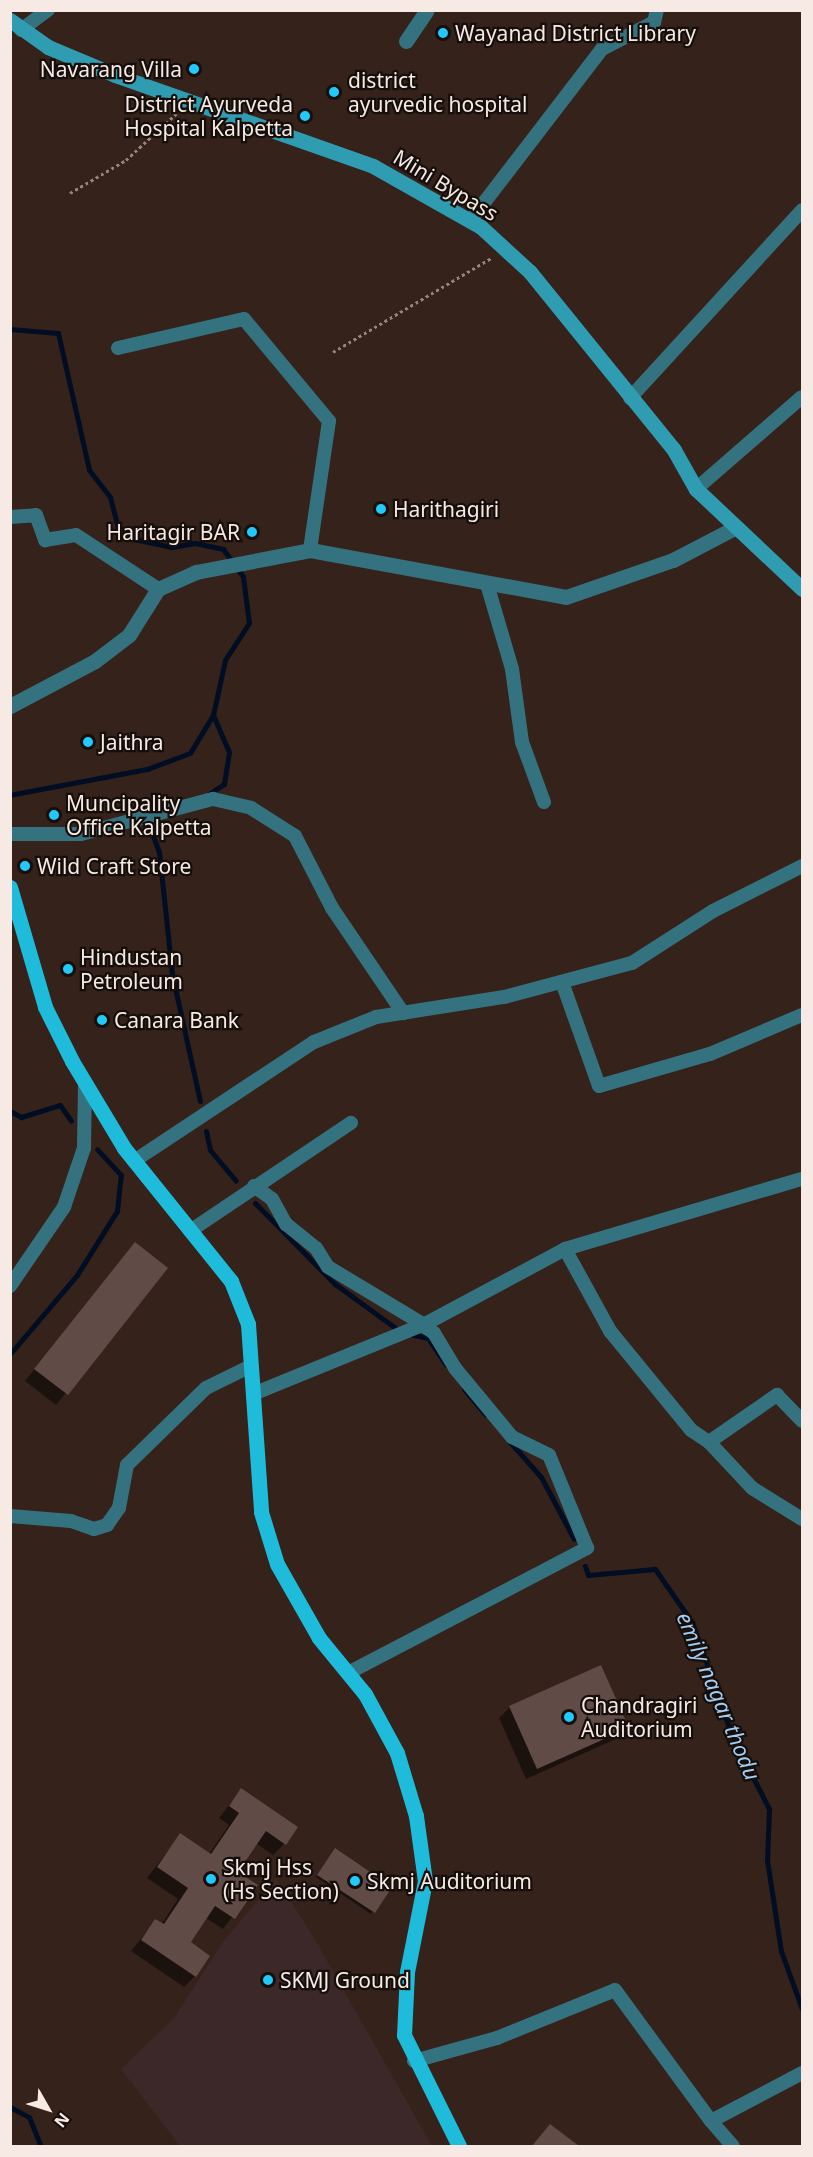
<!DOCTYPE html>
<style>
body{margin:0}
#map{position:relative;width:813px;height:2157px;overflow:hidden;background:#34221b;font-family:"Noto Sans",sans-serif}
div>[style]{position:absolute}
.education>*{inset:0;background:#3c2828}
.shadow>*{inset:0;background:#0007}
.stream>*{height:5px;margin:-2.5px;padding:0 2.5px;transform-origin:2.5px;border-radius:2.5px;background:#000d22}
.building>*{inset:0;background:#614b46}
.path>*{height:3px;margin-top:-1.5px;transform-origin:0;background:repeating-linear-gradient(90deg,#95857f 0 3px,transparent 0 6px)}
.minor>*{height:14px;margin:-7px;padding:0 7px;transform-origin:7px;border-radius:7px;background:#357280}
.tertiary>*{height:15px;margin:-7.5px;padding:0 7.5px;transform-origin:7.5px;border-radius:7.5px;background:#357280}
.secondary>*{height:15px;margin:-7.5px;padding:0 7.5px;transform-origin:7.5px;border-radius:7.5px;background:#2f9cb2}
.primary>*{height:15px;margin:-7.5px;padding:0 7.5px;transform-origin:7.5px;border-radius:7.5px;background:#1ebcda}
.dots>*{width:16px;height:16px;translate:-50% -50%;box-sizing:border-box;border:3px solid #160e0b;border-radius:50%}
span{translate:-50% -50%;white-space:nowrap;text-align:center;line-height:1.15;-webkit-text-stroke:4.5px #160e0b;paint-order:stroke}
.poi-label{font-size:21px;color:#f7eae5}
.left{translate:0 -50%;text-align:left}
.right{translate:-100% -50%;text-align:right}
.street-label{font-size:21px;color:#f7eae5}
.water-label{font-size:22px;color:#a4cdf4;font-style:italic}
.frame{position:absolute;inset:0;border:12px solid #f7eae5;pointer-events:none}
.north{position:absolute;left:18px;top:2079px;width:60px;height:60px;-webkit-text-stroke:4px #160e0b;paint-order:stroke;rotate:129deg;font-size:16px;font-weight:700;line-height:24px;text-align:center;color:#f7eae5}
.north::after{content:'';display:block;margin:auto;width:21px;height:27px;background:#f7eae5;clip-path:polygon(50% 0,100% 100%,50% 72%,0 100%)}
</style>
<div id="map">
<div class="education">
<div style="clip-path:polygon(276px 1878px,313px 1936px,432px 2146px,180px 2146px,121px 2069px,174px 2018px,223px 1942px)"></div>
</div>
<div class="shadow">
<div style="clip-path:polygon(135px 1244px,166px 1268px,56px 1405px,25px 1381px)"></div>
<div style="clip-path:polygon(510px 1707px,627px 1728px,616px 1739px,526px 1779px,499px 1718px)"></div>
<div style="clip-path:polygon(241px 1790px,284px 1844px,273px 1855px,256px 1843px,236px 1873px,256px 1886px,223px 1929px,206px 1918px,189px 1943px,195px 1976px,184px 1987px,131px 1951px,155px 1921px,161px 1925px,178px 1899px,147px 1878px,180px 1835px,209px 1854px,229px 1825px,219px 1818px)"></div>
<div style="clip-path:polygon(333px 1852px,390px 1887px,371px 1914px,316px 1877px)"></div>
<div style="clip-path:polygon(551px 2126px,577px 2146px,533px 2146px)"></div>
</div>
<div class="stream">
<div style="left:10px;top:329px;width:48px;rotate:4.8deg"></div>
<div style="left:58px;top:333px;width:140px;rotate:77.2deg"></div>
<div style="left:89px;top:470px;width:34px;rotate:52deg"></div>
<div style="left:110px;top:497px;width:40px;rotate:75.6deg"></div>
<div style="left:120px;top:536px;width:53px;rotate:11.9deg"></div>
<div style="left:172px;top:547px;width:23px;rotate:-10deg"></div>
<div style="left:195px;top:543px;width:29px;rotate:12deg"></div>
<div style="left:223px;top:549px;width:34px;rotate:54deg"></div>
<div style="left:243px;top:577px;width:46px;rotate:82.6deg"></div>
<div style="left:249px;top:623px;width:44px;rotate:123deg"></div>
<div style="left:225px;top:660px;width:56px;rotate:102.3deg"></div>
<div style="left:213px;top:715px;width:44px;rotate:121.2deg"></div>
<div style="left:190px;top:753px;width:46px;rotate:159.6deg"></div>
<div style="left:147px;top:769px;width:139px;rotate:169.3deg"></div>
<div style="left:209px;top:794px;width:18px;rotate:-34deg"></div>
<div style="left:224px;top:784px;width:32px;rotate:-81deg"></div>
<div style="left:229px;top:752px;width:40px;rotate:-113.4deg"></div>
<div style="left:153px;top:821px;width:5px;rotate:169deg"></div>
<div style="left:148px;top:822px;width:32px;rotate:70deg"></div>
<div style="left:159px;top:852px;width:123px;rotate:83.9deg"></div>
<div style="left:172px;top:974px;width:130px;rotate:77.6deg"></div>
<div style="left:10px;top:1111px;width:13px;rotate:29deg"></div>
<div style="left:21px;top:1117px;width:41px;rotate:-17.1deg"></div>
<div style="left:60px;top:1105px;width:19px;rotate:55deg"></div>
<div style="left:206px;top:1131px;width:19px;rotate:78deg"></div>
<div style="left:210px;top:1150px;width:40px;rotate:50deg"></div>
<div style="left:255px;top:1203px;width:114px;rotate:45.4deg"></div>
<div style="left:335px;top:1284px;width:82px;rotate:36deg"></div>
<div style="left:410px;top:1334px;width:18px;rotate:13deg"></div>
<div style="left:428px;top:1338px;width:32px;rotate:56deg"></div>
<div style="left:10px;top:1354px;width:104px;rotate:-49.7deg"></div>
<div style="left:77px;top:1275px;width:75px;rotate:-58deg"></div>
<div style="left:117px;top:1211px;width:36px;rotate:-84deg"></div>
<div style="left:121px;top:1175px;width:35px;rotate:-133deg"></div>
<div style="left:464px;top:1389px;width:33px;rotate:50deg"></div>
<div style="left:509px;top:1441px;width:48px;rotate:48.4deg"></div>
<div style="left:541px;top:1477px;width:70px;rotate:62deg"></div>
<div style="left:585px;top:1566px;width:9px;rotate:72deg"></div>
<div style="left:588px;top:1575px;width:67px;rotate:-5.1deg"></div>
<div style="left:655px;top:1569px;width:65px;rotate:55.1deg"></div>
<div style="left:692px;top:1622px;width:121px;rotate:70.7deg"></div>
<div style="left:732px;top:1736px;width:82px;rotate:63.1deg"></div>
<div style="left:769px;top:1809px;width:51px;rotate:92.2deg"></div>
<div style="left:767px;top:1860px;width:92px;rotate:81.3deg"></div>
<div style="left:781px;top:1951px;width:62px;rotate:70.1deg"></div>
<div style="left:10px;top:2107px;width:21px;rotate:28deg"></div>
<div style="left:29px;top:2117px;width:31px;rotate:68deg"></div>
</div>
<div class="building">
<div style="clip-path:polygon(135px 1242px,168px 1268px,68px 1395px,34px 1369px)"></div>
<div style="clip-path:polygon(601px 1665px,629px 1728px,537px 1769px,509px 1706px)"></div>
<div style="clip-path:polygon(241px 1788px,298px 1827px,286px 1845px,266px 1831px,238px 1872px,258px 1885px,235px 1919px,215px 1906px,191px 1942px,210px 1956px,196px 1977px,141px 1940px,155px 1919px,164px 1924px,188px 1888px,157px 1867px,180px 1833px,211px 1854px,239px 1813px,229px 1806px)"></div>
<div style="clip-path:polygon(335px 1848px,392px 1887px,375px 1913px,317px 1875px)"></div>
<div style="clip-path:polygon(550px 2124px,579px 2146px,532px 2146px)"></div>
</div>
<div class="path">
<div style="left:70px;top:193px;width:65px;rotate:-30.5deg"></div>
<div style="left:126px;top:160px;width:71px;rotate:-42.7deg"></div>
<div style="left:333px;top:352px;width:184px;rotate:-30.7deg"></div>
</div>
<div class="minor">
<div style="left:21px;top:30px;width:34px;rotate:-37deg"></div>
<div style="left:470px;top:221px;width:217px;rotate:-52.5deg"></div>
<div style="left:602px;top:49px;width:59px;rotate:-27.4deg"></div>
<div style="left:654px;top:22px;width:12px;rotate:-76deg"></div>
<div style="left:118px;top:348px;width:129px;rotate:-13deg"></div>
<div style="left:244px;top:319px;width:133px;rotate:50.2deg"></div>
<div style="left:329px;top:421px;width:130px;rotate:98.4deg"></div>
<div style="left:630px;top:398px;width:255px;rotate:-47.5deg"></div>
<div style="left:696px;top:489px;width:140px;rotate:-41deg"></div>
<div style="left:10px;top:517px;width:26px;rotate:-4deg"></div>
<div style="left:36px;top:515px;width:27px;rotate:70deg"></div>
<div style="left:45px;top:540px;width:31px;rotate:-9deg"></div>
<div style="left:76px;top:535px;width:98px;rotate:33.4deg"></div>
<div style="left:487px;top:584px;width:89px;rotate:73.6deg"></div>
<div style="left:512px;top:669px;width:74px;rotate:82.2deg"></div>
<div style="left:522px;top:742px;width:64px;rotate:69.9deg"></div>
<div style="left:10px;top:834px;width:71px"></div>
<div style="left:81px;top:834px;width:137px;rotate:-14.9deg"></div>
<div style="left:213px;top:799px;width:39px;rotate:13deg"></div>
<div style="left:251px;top:808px;width:52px;rotate:32.5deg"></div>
<div style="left:295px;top:836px;width:81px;rotate:62.8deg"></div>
<div style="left:332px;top:908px;width:127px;rotate:55.9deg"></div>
<div style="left:562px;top:982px;width:110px;rotate:70.4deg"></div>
<div style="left:599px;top:1086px;width:116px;rotate:-16.1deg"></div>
<div style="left:710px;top:1054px;width:100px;rotate:-23deg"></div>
<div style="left:134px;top:1161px;width:216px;rotate:-33.5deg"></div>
<div style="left:314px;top:1042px;width:67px;rotate:-22deg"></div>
<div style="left:376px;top:1017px;width:130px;rotate:-8.9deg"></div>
<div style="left:504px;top:997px;width:132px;rotate:-14.9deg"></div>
<div style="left:632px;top:963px;width:96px;rotate:-32.7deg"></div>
<div style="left:713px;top:911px;width:100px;rotate:-26.8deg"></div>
<div style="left:254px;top:1186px;width:22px;rotate:36deg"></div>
<div style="left:272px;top:1199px;width:29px;rotate:61deg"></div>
<div style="left:286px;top:1224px;width:38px;rotate:39deg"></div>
<div style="left:316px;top:1248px;width:22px;rotate:58deg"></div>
<div style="left:328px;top:1267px;width:111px;rotate:31deg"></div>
<div style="left:190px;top:1231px;width:194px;rotate:-33.9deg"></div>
<div style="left:565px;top:1249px;width:94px;rotate:61.2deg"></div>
<div style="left:610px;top:1331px;width:128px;rotate:50.7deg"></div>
<div style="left:691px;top:1430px;width:22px;rotate:34deg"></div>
<div style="left:709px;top:1442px;width:83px;rotate:-34.7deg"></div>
<div style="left:777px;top:1395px;width:36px;rotate:46deg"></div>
<div style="left:10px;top:1286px;width:96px;rotate:-55.6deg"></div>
<div style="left:64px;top:1207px;width:62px;rotate:-71.3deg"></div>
<div style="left:84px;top:1148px;width:62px;rotate:-89.1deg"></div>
<div style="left:253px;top:1394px;width:188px;rotate:-22.2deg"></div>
<div style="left:427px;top:1323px;width:157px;rotate:-28.2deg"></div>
<div style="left:565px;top:1249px;width:247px;rotate:-16.5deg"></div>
<div style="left:709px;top:1442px;width:63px;rotate:46.9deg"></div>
<div style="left:752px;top:1488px;width:59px;rotate:31.8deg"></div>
<div style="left:10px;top:1516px;width:61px;rotate:4.7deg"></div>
<div style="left:71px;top:1521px;width:24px;rotate:19deg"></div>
<div style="left:94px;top:1529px;width:14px;rotate:-17deg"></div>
<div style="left:107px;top:1525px;width:21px;rotate:-55deg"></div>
<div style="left:119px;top:1508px;width:44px;rotate:-79.5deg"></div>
<div style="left:127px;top:1465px;width:110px;rotate:-44.3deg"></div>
<div style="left:206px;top:1388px;width:50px;rotate:-26.1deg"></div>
<div style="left:348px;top:1673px;width:270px;rotate:-27.6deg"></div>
<div style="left:587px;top:1548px;width:100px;rotate:-112.2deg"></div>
<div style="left:549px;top:1455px;width:41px;rotate:-154.1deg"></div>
<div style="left:512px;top:1437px;width:89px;rotate:-129.6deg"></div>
<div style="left:455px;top:1368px;width:41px;rotate:-121deg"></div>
<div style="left:434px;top:1333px;width:14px;rotate:-146deg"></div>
<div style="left:414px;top:2061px;width:86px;rotate:-15.5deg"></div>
<div style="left:497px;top:2038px;width:127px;rotate:-22.1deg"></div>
<div style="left:615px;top:1990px;width:162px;rotate:53.8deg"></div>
<div style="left:711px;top:2121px;width:103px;rotate:-27.8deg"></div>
<div style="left:711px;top:2121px;width:33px;rotate:49deg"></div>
</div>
<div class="tertiary">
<div style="left:406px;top:41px;width:37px;rotate:-56deg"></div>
<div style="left:10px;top:706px;width:96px;rotate:-27.9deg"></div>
<div style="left:95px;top:661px;width:43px;rotate:-37.4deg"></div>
<div style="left:129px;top:635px;width:54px;rotate:-57.8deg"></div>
<div style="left:158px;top:589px;width:42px;rotate:-24.1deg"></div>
<div style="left:196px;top:572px;width:116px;rotate:-10.9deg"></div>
<div style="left:310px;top:550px;width:260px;rotate:10.4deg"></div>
<div style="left:566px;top:597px;width:113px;rotate:-19.1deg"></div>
<div style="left:673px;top:560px;width:71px;rotate:-27.6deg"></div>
</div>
<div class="secondary">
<div style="left:10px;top:20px;width:47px;rotate:35.4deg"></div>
<div style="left:48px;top:47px;width:73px;rotate:22.7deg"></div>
<div style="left:115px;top:75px;width:274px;rotate:19.4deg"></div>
<div style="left:373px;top:166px;width:124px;rotate:29.5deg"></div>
<div style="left:481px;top:227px;width:67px;rotate:42.6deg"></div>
<div style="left:530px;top:272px;width:229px;rotate:51deg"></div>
<div style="left:674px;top:450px;width:45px;rotate:60.6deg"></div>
<div style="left:696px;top:489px;width:146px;rotate:43.3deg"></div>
</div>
<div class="primary">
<div style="left:10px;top:887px;width:125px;rotate:73.7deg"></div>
<div style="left:45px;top:1007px;width:60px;rotate:63.4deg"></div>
<div style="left:72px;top:1061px;width:101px;rotate:59.1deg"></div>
<div style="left:124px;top:1148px;width:171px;rotate:51.2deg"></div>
<div style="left:231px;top:1281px;width:46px;rotate:68.4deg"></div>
<div style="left:248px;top:1324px;width:188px;rotate:86deg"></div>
<div style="left:261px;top:1512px;width:54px;rotate:72.9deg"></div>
<div style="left:277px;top:1564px;width:85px;rotate:60.4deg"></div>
<div style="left:319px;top:1638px;width:72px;rotate:50.6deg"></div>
<div style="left:365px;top:1694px;width:67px;rotate:61.5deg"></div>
<div style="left:397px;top:1753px;width:66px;rotate:73.2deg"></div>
<div style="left:416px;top:1816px;width:66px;rotate:82.1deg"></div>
<div style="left:425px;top:1881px;width:93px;rotate:101.2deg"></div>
<div style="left:407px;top:1972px;width:63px;rotate:92.7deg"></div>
<div style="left:404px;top:2035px;width:124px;rotate:63.6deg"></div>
</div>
<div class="dots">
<div style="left:443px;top:33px;background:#22c9fd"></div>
<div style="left:194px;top:69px;background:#22c9fd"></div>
<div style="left:334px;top:92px;background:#22c9fd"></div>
<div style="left:305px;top:116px;background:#22c9fd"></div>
<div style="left:381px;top:509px;background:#22c9fd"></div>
<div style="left:252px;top:532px;background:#22c9fd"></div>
<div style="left:88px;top:742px;background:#22c9fd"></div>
<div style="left:54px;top:815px;background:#22c9fd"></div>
<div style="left:25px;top:866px;background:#22c9fd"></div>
<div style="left:68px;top:969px;background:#22c9fd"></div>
<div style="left:102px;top:1020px;background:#22c9fd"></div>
<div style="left:569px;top:1717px;background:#22c9fd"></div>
<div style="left:211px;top:1879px;background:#22c9fd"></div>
<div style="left:355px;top:1881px;background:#22c9fd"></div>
<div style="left:268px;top:1980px;background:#22c9fd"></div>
</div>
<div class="poi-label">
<span class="left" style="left:455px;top:33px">Wayanad District Library</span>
<span class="right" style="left:182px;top:69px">Navarang Villa</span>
<span class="left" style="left:348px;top:92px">district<br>ayurvedic hospital</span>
<span class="right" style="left:293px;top:116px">District Ayurveda<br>Hospital Kalpetta</span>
<span class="left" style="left:393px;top:509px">Harithagiri</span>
<span class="right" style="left:240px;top:532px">Haritagir BAR</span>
<span class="left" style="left:100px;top:742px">Jaithra</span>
<span class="left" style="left:66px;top:815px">Muncipality<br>Office Kalpetta</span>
<span class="left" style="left:37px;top:866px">Wild Craft Store</span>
<span class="left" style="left:80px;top:969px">Hindustan<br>Petroleum</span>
<span class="left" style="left:114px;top:1020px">Canara Bank</span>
<span class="left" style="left:581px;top:1717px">Chandragiri<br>Auditorium</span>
<span class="left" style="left:223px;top:1879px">Skmj Hss<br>(Hs Section)</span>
<span class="left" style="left:367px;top:1881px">Skmj Auditorium</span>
<span class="left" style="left:280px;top:1980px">SKMJ Ground</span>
</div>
<div class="street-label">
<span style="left:446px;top:185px;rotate:31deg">Mini Bypass</span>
</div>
<div class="water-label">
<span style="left:719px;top:1696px;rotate:67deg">emily nagar thodu</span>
</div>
<div class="frame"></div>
<div class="north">N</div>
</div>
